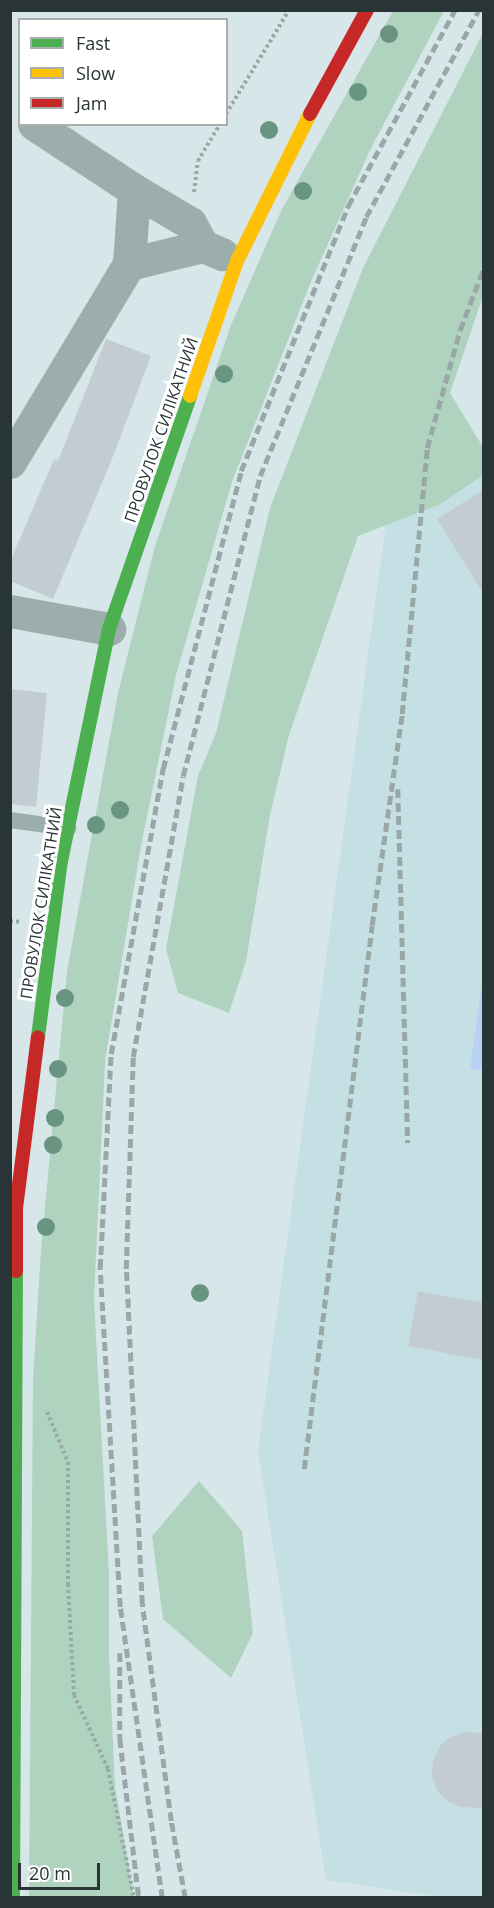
<!DOCTYPE html>
<meta charset="utf-8">
<style>
body{margin:0}
#map{position:relative;width:494px;height:1908px;overflow:hidden;background:#d7e6e8;font-family:"Open Sans",sans-serif}
div>[style]{position:absolute}
.built>*{inset:0;background:#c5e0e5}
.green>*{inset:0;background:#b0d3c0}
.water>*{inset:0;background:#bad1f6}
.building>*{inset:0;background:#c3cdd1}
.path>*{height:4px;margin-top:-2px;transform-origin:0;background:repeating-linear-gradient(90deg,#99a9a7 0 3px,transparent 0 6px)}
.lane>*{height:16px;margin:-8px;padding:0 8px;transform-origin:8px;border-radius:8px;background:#9baeac}
.street>*{height:33px;margin:-16.5px;padding:0 16.5px;transform-origin:16.5px;border-radius:16.5px;background:#9baeac}
.fast>*{height:14px;margin:-7px;padding:0 7px;transform-origin:7px;border-radius:7px;background:#4caf50}
.slow>*{height:14px;margin:-7px;padding:0 7px;transform-origin:7px;border-radius:7px;background:#ffc107}
.jam>*{height:14px;margin:-7px;padding:0 7px;transform-origin:7px;border-radius:7px;background:#c62828}
.rail>*{height:4.5px;margin-top:-2.25px;transform-origin:0;background:repeating-linear-gradient(90deg,#99a8a7 0 9px,transparent 0 13.5px)}
.trees>*{width:18px;height:18px;margin:-9px;border-radius:50%;background:#699481}
span{translate:-50% -50%;white-space:nowrap;text-align:center;line-height:1.15;-webkit-text-stroke:6px #fff;paint-order:stroke}
.street-label{font-size:16px;color:#283435}
.frame{position:absolute;inset:0;border:12px solid #283435;pointer-events:none}
.legend{position:absolute;left:18px;top:18px;width:210px;height:108px;box-sizing:border-box;background:#fff;border:2px solid #a9aeae;margin:0;padding:8px 10px;list-style:none;font-size:18px;color:#283435}
.legend li{display:flex;align-items:center;gap:12px;height:30px}
.legend b{width:30px;border:2px solid #a9aeae}
.scale{position:absolute;left:18px;top:1863px;width:82px;height:27px;box-sizing:border-box;border:3px solid #283435;border-top:0;padding-left:8px;font-size:18px;line-height:21px;white-space:nowrap;color:#283435;-webkit-text-stroke:4px #fff;paint-order:stroke}
</style>
<div id="map">
<div class="built">
<div style="clip-path:polygon(483px 475px,483px 1897px,439px 1897px,326px 1880px,258px 1451px,386px 524px,441px 504px)"></div>
</div>
<div class="green">
<div style="clip-path:polygon(393px 11px,444px 11px,370px 150px,310px 284px,232px 482px,176px 675px,141px 846px,105px 1061px,94px 1300px,109px 1574px,109px 1654px,115px 1787px,134px 1897px,29px 1898px,33px 1379px,41px 1250px,67px 971px,118px 693px,155px 546px,231px 325px,282px 209px)"></div>
<div style="clip-path:polygon(483px 33px,483px 296px,450px 393px,483px 447px,483px 475px,441px 504px,358px 536px,289px 735px,270px 815px,246px 961px,229px 1013px,178px 993px,166px 949px,198px 776px,216px 733px,270px 508px,363px 268px)"></div>
<div style="clip-path:polygon(199px 1481px,242px 1531px,253px 1633px,231px 1678px,163px 1619px,152px 1536px)"></div>
</div>
<div class="water">
<div style="clip-path:polygon(482px 982px,484px 982px,483px 1070px,470px 1069px)"></div>
</div>
<div class="building">
<div style="clip-path:polygon(106px 339px,151px 356px,110px 464px,53px 599px,10px 581px,10px 562px,54px 459px,58px 461px)"></div>
<div style="clip-path:polygon(483px 490px,483px 593px,437px 519px)"></div>
<div style="clip-path:polygon(10px 689px,47px 693px,36px 807px,10px 804px)"></div>
<div style="clip-path:polygon(418px 1291px,483px 1303px,483px 1360px,408px 1346px)"></div>
<div style="clip-path:polygon(465px 1732px,483px 1733px,483px 1808px,461px 1807px,447px 1801px,437px 1790px,432px 1776px,433px 1761px,440px 1746px,450px 1737px)"></div>
</div>
<div class="path">
<div style="left:226px;top:114px;width:122px;rotate:-58.8deg"></div>
<div style="left:194px;top:192px;width:31px;rotate:-83deg"></div>
<div style="left:198px;top:161px;width:43px;rotate:-59.3deg"></div>
<div style="left:10px;top:921px;width:12px;rotate:5deg"></div>
<div style="left:47px;top:1412px;width:54px;rotate:67.2deg"></div>
<div style="left:68px;top:1462px;width:122px;rotate:90deg"></div>
<div style="left:68px;top:1584px;width:111px;rotate:86.9deg"></div>
<div style="left:74px;top:1695px;width:81px;rotate:65.3deg"></div>
<div style="left:108px;top:1769px;width:132px;rotate:78.6deg"></div>
</div>
<div class="lane">
<div style="left:10px;top:820px;width:59px;rotate:7.9deg"></div>
</div>
<div class="street">
<div style="left:34px;top:124px;width:120px;rotate:33.4deg"></div>
<div style="left:134px;top:190px;width:65px;rotate:30.5deg"></div>
<div style="left:190px;top:223px;width:26px;rotate:61deg"></div>
<div style="left:203px;top:246px;width:21px;rotate:23deg"></div>
<div style="left:129px;top:264px;width:74px;rotate:-86.1deg"></div>
<div style="left:10px;top:462px;width:231px;rotate:-59deg"></div>
<div style="left:129px;top:264px;width:76px;rotate:-13.7deg"></div>
<div style="left:10px;top:611px;width:101px;rotate:10.3deg"></div>
</div>
<div class="fast">
<div style="left:38px;top:1037px;width:177px;rotate:-82.6deg"></div>
<div style="left:61px;top:861px;width:237px;rotate:-78.3deg"></div>
<div style="left:109px;top:629px;width:247px;rotate:-70.8deg"></div>
<div style="left:13px;top:1898px;width:627px;rotate:-89.73deg"></div>
</div>
<div class="slow">
<div style="left:190px;top:396px;width:143px;rotate:-70.8deg"></div>
<div style="left:237px;top:261px;width:164px;rotate:-63.6deg"></div>
</div>
<div class="jam">
<div style="left:310px;top:114px;width:119px;rotate:-61.3deg"></div>
<div style="left:16px;top:1271px;width:63px;rotate:-90deg"></div>
<div style="left:16px;top:1208px;width:172px;rotate:-82.7deg"></div>
</div>
<div class="rail">
<div style="left:398px;top:789px;width:354px;rotate:88.4deg"></div>
<div style="left:304px;top:1469px;width:548px;rotate:-82.87deg"></div>
<div style="left:372px;top:925px;width:213px;rotate:-81.9deg"></div>
<div style="left:402px;top:714px;width:267px;rotate:-84.6deg"></div>
<div style="left:427px;top:448px;width:123px;rotate:-74.4deg"></div>
<div style="left:460px;top:330px;width:67px;rotate:-69.1deg"></div>
<div style="left:120px;top:1653px;width:86px;rotate:90deg"></div>
<div style="left:120px;top:1739px;width:160px;rotate:83.2deg"></div>
<div style="left:162px;top:1898px;width:294px;rotate:-98.2deg"></div>
<div style="left:120px;top:1607px;width:340px;rotate:-93.4deg"></div>
<div style="left:100px;top:1268px;width:214px;rotate:-87.1deg"></div>
<div style="left:111px;top:1054px;width:290px;rotate:-79.7deg"></div>
<div style="left:163px;top:769px;width:308px;rotate:-75.3deg"></div>
<div style="left:241px;top:471px;width:286px;rotate:-68deg"></div>
<div style="left:348px;top:206px;width:223px;rotate:-61.4deg"></div>
<div style="left:185px;top:1898px;width:78px;rotate:-100.3deg"></div>
<div style="left:171px;top:1821px;width:219px;rotate:-97.6deg"></div>
<div style="left:142px;top:1604px;width:335px;rotate:-92.7deg"></div>
<div style="left:126px;top:1269px;width:212px;rotate:-88.1deg"></div>
<div style="left:133px;top:1057px;width:285px;rotate:-79.9deg"></div>
<div style="left:183px;top:776px;width:310px;rotate:-75.6deg"></div>
<div style="left:260px;top:476px;width:280px;rotate:-67.7deg"></div>
<div style="left:366px;top:217px;width:236px;rotate:-61.4deg"></div>
</div>
<div class="trees">
<div style="left:389px;top:34px"></div>
<div style="left:358px;top:92px"></div>
<div style="left:269px;top:130px"></div>
<div style="left:303px;top:191px"></div>
<div style="left:224px;top:374px"></div>
<div style="left:120px;top:810px"></div>
<div style="left:96px;top:825px"></div>
<div style="left:65px;top:998px"></div>
<div style="left:58px;top:1069px"></div>
<div style="left:55px;top:1118px"></div>
<div style="left:53px;top:1145px"></div>
<div style="left:46px;top:1227px"></div>
<div style="left:200px;top:1293px"></div>
</div>
<div class="street-label">
<span style="left:161px;top:430px;rotate:-71deg">ПРОВУЛОК СИЛІКАТНИЙ</span>
<span style="left:41px;top:903px;rotate:-81deg">ПРОВУЛОК СИЛІКАТНИЙ</span>
</div>
<div class="frame"></div>
<ul class="legend">
<li><b style="height:8px;background:#4caf50"></b>Fast</li>
<li><b style="height:8px;background:#ffc107"></b>Slow</li>
<li><b style="height:8px;background:#c62828"></b>Jam</li>
</ul>
<div class="scale">20 m</div>
</div>
